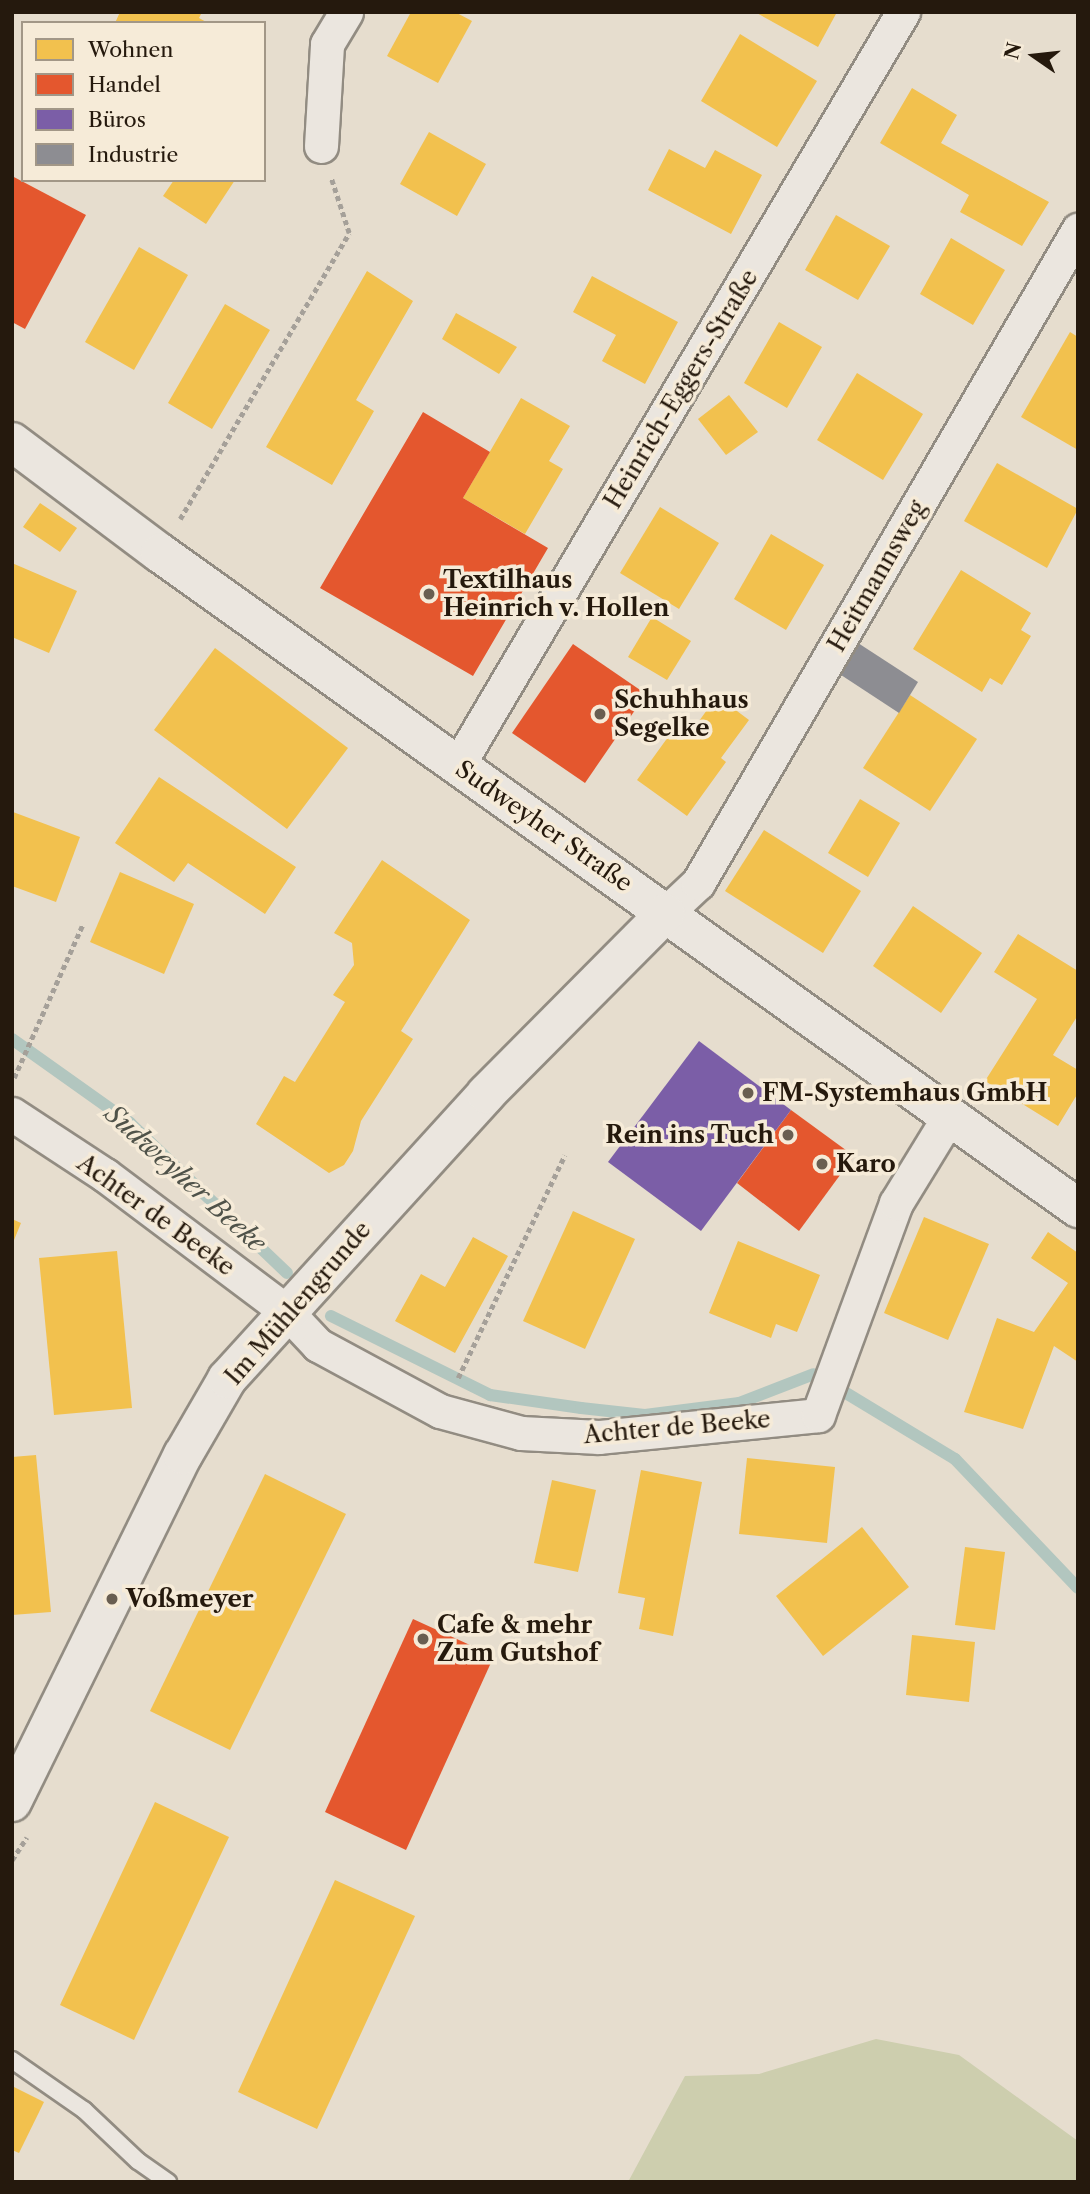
<!DOCTYPE html>
<meta charset="utf-8">
<style>
body{margin:0}
#map{position:relative;width:1090px;height:2194px;overflow:hidden;background:#e6ddce;font-family:"Libre Caslon Text",serif}
div>[style]{position:absolute}
.green>*{inset:0;background:#cdceae}
.homes>*{inset:0;background:#f2c14e}
.shops>*{inset:0;background:#e4572e}
.offices>*{inset:0;background:#7b5ea7}
.industry>*{inset:0;background:#8d8d92}
.stream>*{height:12px;margin:-6px;padding:0 6px;transform-origin:6px;border-radius:6px;background:#b2c6bf}
.path>*{height:4.5px;margin-top:-2.25px;transform-origin:0;background:repeating-linear-gradient(90deg,#a5a099 0 5px,transparent 0 8.5px)}
.roads{filter:drop-shadow(2px 0 #928c82) drop-shadow(-2px 0 #928c82) drop-shadow(0 2px #928c82) drop-shadow(0 -2px #928c82)}
.lane>*{height:16px;margin:-8px;padding:0 8px;transform-origin:8px;border-radius:8px;background:#ebe6df}
.street>*{height:33px;margin:-16.5px;padding:0 16.5px;transform-origin:16.5px;border-radius:16.5px;background:#ebe6df}
.secondary>*{height:38px;margin:-19px;padding:0 19px;transform-origin:19px;border-radius:19px;background:#ebe6df}
.dots>*{width:19px;height:19px;translate:-50% -50%;box-sizing:border-box;border:4px solid #f6ebd8;border-radius:50%}
span{translate:-50% -50%;white-space:nowrap;text-align:center;line-height:1.15;-webkit-text-stroke:7px #f6ebd8;paint-order:stroke}
.street-label{font-size:24px;color:#25190d}
.poi-label{font-size:24px;color:#25190d;font-weight:700}
.left{translate:0 -50%;text-align:left}
.right{translate:-100% -50%;text-align:right}
.water-label{font-size:26px;color:#4f5249;font-style:italic}
.frame{position:absolute;inset:0;border:14px solid #25190d;pointer-events:none}
.legend{position:absolute;left:21px;top:21px;width:245px;height:161px;box-sizing:border-box;background:#f6ebd8;border:2px solid #a29787;margin:0;padding:9px 12px;list-style:none;font-size:21px;color:#25190d}
.legend li{display:flex;align-items:center;gap:14px;height:35px}
.legend b{width:35px;border:2px solid #a29787}
.north{position:absolute;left:999px;top:21px;width:70px;height:70px;-webkit-text-stroke:5px #f6ebd8;paint-order:stroke;rotate:284deg;font-size:19px;font-weight:700;line-height:28px;text-align:center;color:#25190d}
.north::after{content:'';display:block;margin:auto;width:24px;height:32px;background:#25190d;clip-path:polygon(50% 0,100% 100%,50% 72%,0 100%)}
</style>
<div id="map">
<div class="green">
<div style="clip-path:polygon(876px 2039px,959px 2055px,1078px 2141px,1078px 2182px,628px 2182px,685px 2076px,759px 2074px)"></div>
</div>
<div class="homes">
<div style="clip-path:polygon(120px 12px,202px 12px,199px 18px,208px 23px,115px 23px)"></div>
<div style="clip-path:polygon(411px 12px,455px 12px,472px 21px,438px 83px,387px 56px)"></div>
<div style="clip-path:polygon(755px 12px,837px 12px,818px 47px)"></div>
<div style="clip-path:polygon(740px 34px,817px 81px,777px 147px,701px 101px)"></div>
<div style="clip-path:polygon(912px 88px,957px 115px,941px 143px,1049px 202px,1022px 246px,960px 212px,969px 195px,880px 143px)"></div>
<div style="clip-path:polygon(429px 132px,486px 164px,457px 216px,400px 184px)"></div>
<div style="clip-path:polygon(669px 149px,705px 168px,715px 150px,762px 175px,731px 234px,648px 190px)"></div>
<div style="clip-path:polygon(174px 180px,235px 180px,206px 224px,163px 196px)"></div>
<div style="clip-path:polygon(836px 215px,890px 246px,858px 300px,805px 270px)"></div>
<div style="clip-path:polygon(951px 238px,1005px 270px,973px 325px,920px 294px)"></div>
<div style="clip-path:polygon(139px 247px,188px 275px,134px 370px,85px 342px)"></div>
<div style="clip-path:polygon(367px 271px,413px 301px,356px 400px,374px 411px,332px 485px,266px 447px)"></div>
<div style="clip-path:polygon(592px 276px,678px 322px,645px 384px,602px 361px,616px 335px,573px 312px)"></div>
<div style="clip-path:polygon(225px 304px,270px 330px,212px 429px,168px 403px)"></div>
<div style="clip-path:polygon(456px 313px,517px 347px,499px 374px,442px 339px)"></div>
<div style="clip-path:polygon(779px 322px,822px 347px,787px 408px,744px 383px)"></div>
<div style="clip-path:polygon(1070px 332px,1078px 337px,1078px 450px,1021px 417px)"></div>
<div style="clip-path:polygon(857px 373px,923px 414px,883px 480px,817px 440px)"></div>
<div style="clip-path:polygon(729px 395px,758px 432px,726px 455px,698px 419px)"></div>
<div style="clip-path:polygon(521px 398px,570px 426px,549px 461px,563px 469px,525px 534px,463px 498px)"></div>
<div style="clip-path:polygon(997px 463px,1078px 509px,1047px 568px,964px 521px)"></div>
<div style="clip-path:polygon(40px 503px,77px 528px,60px 552px,23px 527px)"></div>
<div style="clip-path:polygon(660px 507px,719px 543px,679px 609px,620px 573px)"></div>
<div style="clip-path:polygon(771px 534px,824px 565px,786px 630px,734px 599px)"></div>
<div style="clip-path:polygon(12px 563px,77px 591px,49px 653px,12px 637px)"></div>
<div style="clip-path:polygon(961px 570px,1031px 613px,1021px 630px,1031px 636px,1002px 685px,990px 678px,982px 692px,913px 649px)"></div>
<div style="clip-path:polygon(652px 617px,691px 641px,667px 680px,628px 657px)"></div>
<div style="clip-path:polygon(215px 648px,348px 748px,287px 829px,154px 730px)"></div>
<div style="clip-path:polygon(910px 695px,977px 739px,930px 811px,863px 768px)"></div>
<div style="clip-path:polygon(717px 696px,749px 720px,721px 758px,726px 762px,687px 816px,637px 780px,676px 726px,689px 735px)"></div>
<div style="clip-path:polygon(159px 777px,296px 867px,265px 914px,188px 863px,174px 882px,115px 843px)"></div>
<div style="clip-path:polygon(860px 799px,900px 823px,868px 877px,828px 853px)"></div>
<div style="clip-path:polygon(13px 812px,80px 837px,56px 902px,12px 886px)"></div>
<div style="clip-path:polygon(764px 830px,861px 891px,823px 953px,725px 891px)"></div>
<div style="clip-path:polygon(382px 860px,470px 920px,401px 1031px,413px 1039px,361px 1121px,353px 1151px,344px 1165px,329px 1173px,256px 1124px,284px 1076px,295px 1082px,345px 1002px,333px 995px,354px 965px,352px 943px,334px 933px)"></div>
<div style="clip-path:polygon(120px 872px,194px 904px,164px 974px,90px 942px)"></div>
<div style="clip-path:polygon(913px 906px,982px 953px,941px 1013px,873px 966px)"></div>
<div style="clip-path:polygon(1018px 934px,1078px 971px,1078px 1015px,1053px 1055px,1078px 1070px,1078px 1093px,1058px 1126px,985px 1081px,1037px 999px,994px 972px)"></div>
<div style="clip-path:polygon(573px 1211px,635px 1239px,585px 1349px,523px 1321px)"></div>
<div style="clip-path:polygon(924px 1217px,989px 1244px,948px 1340px,884px 1313px)"></div>
<div style="clip-path:polygon(12px 1219px,21px 1223px,12px 1245px)"></div>
<div style="clip-path:polygon(1048px 1232px,1078px 1253px,1078px 1362px,1054px 1346px,1023px 1429px,964px 1412px,997px 1318px,1034px 1332px,1068px 1283px,1031px 1258px)"></div>
<div style="clip-path:polygon(473px 1237px,508px 1256px,455px 1353px,395px 1321px,421px 1274px,445px 1287px)"></div>
<div style="clip-path:polygon(738px 1241px,820px 1275px,797px 1332px,776px 1324px,771px 1338px,709px 1313px)"></div>
<div style="clip-path:polygon(117px 1251px,132px 1408px,54px 1415px,39px 1258px)"></div>
<div style="clip-path:polygon(36px 1455px,51px 1612px,12px 1615px,12px 1457px)"></div>
<div style="clip-path:polygon(747px 1458px,835px 1467px,827px 1543px,739px 1534px)"></div>
<div style="clip-path:polygon(641px 1470px,702px 1482px,673px 1636px,639px 1629px,645px 1598px,618px 1593px)"></div>
<div style="clip-path:polygon(265px 1474px,346px 1514px,230px 1750px,150px 1711px)"></div>
<div style="clip-path:polygon(552px 1480px,596px 1490px,578px 1572px,534px 1563px)"></div>
<div style="clip-path:polygon(862px 1527px,909px 1587px,823px 1656px,776px 1596px)"></div>
<div style="clip-path:polygon(965px 1547px,1005px 1552px,995px 1630px,955px 1625px)"></div>
<div style="clip-path:polygon(912px 1635px,975px 1642px,969px 1702px,906px 1695px)"></div>
<div style="clip-path:polygon(155px 1802px,229px 1837px,134px 2040px,60px 2005px)"></div>
<div style="clip-path:polygon(335px 1880px,415px 1916px,317px 2129px,238px 2092px)"></div>
<div style="clip-path:polygon(12px 2086px,44px 2102px,19px 2153px,12px 2150px)"></div>
</div>
<div class="shops">
<div style="clip-path:polygon(12px 176px,86px 215px,25px 329px,12px 322px)"></div>
<div style="clip-path:polygon(423px 412px,490px 452px,463px 498px,548px 548px,473px 676px,320px 588px)"></div>
<div style="clip-path:polygon(573px 644px,646px 694px,585px 783px,512px 733px)"></div>
<div style="clip-path:polygon(791px 1110px,854px 1156px,799px 1231px,737px 1183px)"></div>
<div style="clip-path:polygon(413px 1619px,494px 1656px,406px 1850px,325px 1812px)"></div>
</div>
<div class="offices">
<div style="clip-path:polygon(699px 1041px,791px 1110px,701px 1231px,608px 1162px)"></div>
</div>
<div class="industry">
<div style="clip-path:polygon(858px 643px,918px 682px,899px 713px,838px 673px)"></div>
</div>
<div class="stream">
<div style="left:12px;top:1039px;width:145px;rotate:35.4deg"></div>
<div style="left:130px;top:1123px;width:217px;rotate:43.7deg"></div>
<div style="left:331px;top:1316px;width:178px;rotate:26.4deg"></div>
<div style="left:490px;top:1395px;width:92px;rotate:8.1deg"></div>
<div style="left:581px;top:1408px;width:64px;rotate:6.2deg"></div>
<div style="left:645px;top:1415px;width:95px;rotate:-7.3deg"></div>
<div style="left:739px;top:1403px;width:80px;rotate:-21.1deg"></div>
<div style="left:841px;top:1390px;width:133px;rotate:31.2deg"></div>
<div style="left:955px;top:1459px;width:178px;rotate:46.4deg"></div>
</div>
<div class="path">
<div style="left:180px;top:519px;width:332px;rotate:-59.4deg"></div>
<div style="left:349px;top:233px;width:58px;rotate:-108.1deg"></div>
<div style="left:14px;top:1078px;width:167px;rotate:-65.9deg"></div>
<div style="left:458px;top:1378px;width:247px;rotate:-64.4deg"></div>
<div style="left:12px;top:1860px;width:27px;rotate:-57deg"></div>
</div>
<div class="roads">
<div class="lane">
<div style="left:12px;top:2060px;width:88px;rotate:34.8deg"></div>
<div style="left:84px;top:2110px;width:74px;rotate:43.4deg"></div>
<div style="left:138px;top:2161px;width:37px;rotate:35deg"></div>
</div>
<div class="street">
<div style="left:321px;top:146px;width:102px;rotate:-86.6deg"></div>
<div style="left:327px;top:44px;width:37px;rotate:-59deg"></div>
<div style="left:458px;top:765px;width:875px;rotate:-59.42deg"></div>
<div style="left:666px;top:913px;width:44px;rotate:-43.2deg"></div>
<div style="left:698px;top:883px;width:756px;rotate:-59.8deg"></div>
<div style="left:12px;top:1114px;width:111px;rotate:33.3deg"></div>
<div style="left:105px;top:1175px;width:226px;rotate:36.9deg"></div>
<div style="left:286px;top:1311px;width:47px;rotate:46.7deg"></div>
<div style="left:318px;top:1345px;width:139px;rotate:28.4deg"></div>
<div style="left:440px;top:1411px;width:84px;rotate:15.2deg"></div>
<div style="left:521px;top:1433px;width:78px;rotate:2.9deg"></div>
<div style="left:599px;top:1437px;width:220px;rotate:-5.7deg"></div>
<div style="left:818px;top:1415px;width:226px;rotate:-69.8deg"></div>
<div style="left:896px;top:1203px;width:103px;rotate:-58.5deg"></div>
</div>
<div class="secondary">
<div style="left:12px;top:442px;width:185px;rotate:36.9deg"></div>
<div style="left:160px;top:553px;width:1128px;rotate:35.51deg"></div>
<div style="left:12px;top:1802px;width:387px;rotate:-63.8deg"></div>
<div style="left:183px;top:1455px;width:88px;rotate:-59.9deg"></div>
<div style="left:227px;top:1379px;width:385px;rotate:-47.7deg"></div>
<div style="left:486px;top:1094px;width:255px;rotate:-45.2deg"></div>
</div>
</div>
<div class="dots">
<div style="left:429px;top:594px;background:#695e51"></div>
<div style="left:600px;top:714px;background:#695e51"></div>
<div style="left:748px;top:1093px;background:#695e51"></div>
<div style="left:788px;top:1135px;background:#695e51"></div>
<div style="left:822px;top:1164px;background:#695e51"></div>
<div style="left:112px;top:1599px;background:#695e51"></div>
<div style="left:423px;top:1639px;background:#695e51"></div>
</div>
<div class="street-label">
<span style="left:681px;top:389px;rotate:-59deg">Heinrich-Eggers-Straße</span>
<span style="left:877px;top:576px;rotate:-60deg">Heitmannsweg</span>
<span style="left:544px;top:826px;rotate:35deg">Sudweyher Straße</span>
<span style="left:156px;top:1215px;rotate:36deg">Achter de Beeke</span>
<span style="left:298px;top:1303px;rotate:-49deg">Im Mühlengrunde</span>
<span style="left:677px;top:1427px;rotate:-5deg">Achter de Beeke</span>
</div>
<div class="poi-label">
<span class="left" style="left:443px;top:594px">Textilhaus<br>Heinrich v. Hollen</span>
<span class="left" style="left:614px;top:714px">Schuhhaus<br>Segelke</span>
<span class="left" style="left:762px;top:1093px">FM-Systemhaus GmbH</span>
<span class="right" style="left:774px;top:1135px">Rein ins Tuch</span>
<span class="left" style="left:836px;top:1164px">Karo</span>
<span class="left" style="left:126px;top:1599px">Voßmeyer</span>
<span class="left" style="left:437px;top:1639px">Cafe &amp; mehr<br>Zum Gutshof</span>
</div>
<div class="water-label">
<span style="left:185px;top:1179px;rotate:42deg">Sudweyher Beeke</span>
</div>
<div class="frame"></div>
<ul class="legend">
<li><b style="height:19px;background:#f2c14e"></b>Wohnen</li>
<li><b style="height:19px;background:#e4572e"></b>Handel</li>
<li><b style="height:19px;background:#7b5ea7"></b>Büros</li>
<li><b style="height:19px;background:#8d8d92"></b>Industrie</li>
</ul>
<div class="north">N</div>
</div>
